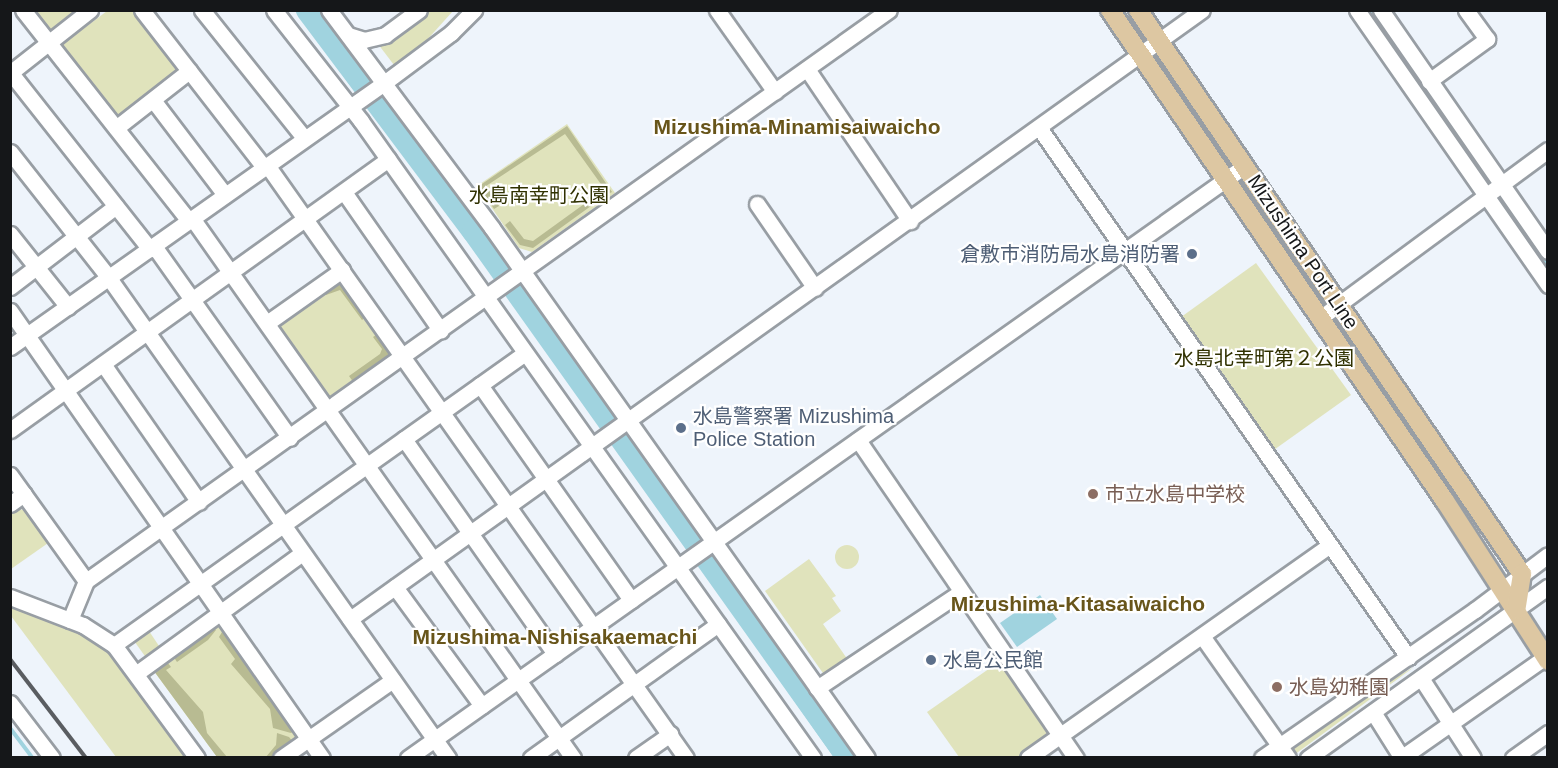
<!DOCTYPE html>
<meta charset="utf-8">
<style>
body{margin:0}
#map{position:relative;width:1558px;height:768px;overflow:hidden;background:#eef4fb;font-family:Helvetica,"Noto Sans JP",sans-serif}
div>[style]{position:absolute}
.green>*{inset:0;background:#e0e3bc}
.round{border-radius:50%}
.forest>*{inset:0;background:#b8bb92}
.water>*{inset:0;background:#a0d3df}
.stream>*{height:4px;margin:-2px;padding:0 2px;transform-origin:2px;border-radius:2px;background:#a0d3df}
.river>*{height:24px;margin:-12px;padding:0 12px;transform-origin:12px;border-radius:12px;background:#a0d3df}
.roads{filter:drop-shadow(2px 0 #989ea4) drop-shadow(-2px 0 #989ea4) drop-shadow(0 2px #989ea4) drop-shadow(0 -2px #989ea4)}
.minor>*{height:15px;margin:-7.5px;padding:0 7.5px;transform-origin:7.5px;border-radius:7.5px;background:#fff}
.major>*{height:18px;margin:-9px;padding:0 9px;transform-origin:9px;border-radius:9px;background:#ddc7a2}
.rail>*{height:4px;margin:-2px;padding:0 2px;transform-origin:2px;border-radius:2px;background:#5a5d61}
.dots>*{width:16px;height:16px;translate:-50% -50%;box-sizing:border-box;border:3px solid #fff;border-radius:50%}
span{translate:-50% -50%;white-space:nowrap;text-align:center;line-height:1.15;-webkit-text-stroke:4.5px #fff;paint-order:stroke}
.park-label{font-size:20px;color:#303100}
.street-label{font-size:20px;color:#151719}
.service-label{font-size:20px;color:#4e5e75}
.right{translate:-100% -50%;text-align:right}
.left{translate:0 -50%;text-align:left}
.education-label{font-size:20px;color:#785e54}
.neighbourhood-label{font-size:21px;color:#68551a;font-weight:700}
.frame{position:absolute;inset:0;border:12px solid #151719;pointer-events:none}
</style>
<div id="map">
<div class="green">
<div style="clip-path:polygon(29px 11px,77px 11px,47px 33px)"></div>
<div style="clip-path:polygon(107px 11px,137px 11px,184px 70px,117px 122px,59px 47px)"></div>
<div style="clip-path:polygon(425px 11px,453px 11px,426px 41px,394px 65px,378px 44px)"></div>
<div style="clip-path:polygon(567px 124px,615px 193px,532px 252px,519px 248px,477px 186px)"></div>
<div style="clip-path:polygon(1256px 263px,1351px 395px,1271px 452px,1177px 320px)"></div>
<div style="clip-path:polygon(341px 277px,396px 354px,328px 402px,273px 325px)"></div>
<div style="clip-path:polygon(15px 508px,32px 512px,51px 541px,11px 569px,11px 511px)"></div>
<div class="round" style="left:835px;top:545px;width:24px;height:24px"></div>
<div style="clip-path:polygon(809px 559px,836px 596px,832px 598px,841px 611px,823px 624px,848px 660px,825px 676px,765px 591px)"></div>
<div style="clip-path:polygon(11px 602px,78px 629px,106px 646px,190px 757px,116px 757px,11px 616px)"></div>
<div style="clip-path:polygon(219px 618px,301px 739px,273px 757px,217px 757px,151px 667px)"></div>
<div style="clip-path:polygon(147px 628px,161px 649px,147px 659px,132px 638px)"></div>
<div style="clip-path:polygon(1003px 659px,1053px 730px,1050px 737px,1021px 757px,959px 757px,927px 712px)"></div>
<div style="clip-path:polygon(1414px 667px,1294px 755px,1289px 748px,1375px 689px)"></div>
</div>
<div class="forest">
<div style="clip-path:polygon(567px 126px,612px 192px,608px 194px,565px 134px,486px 186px,499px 206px,494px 209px,479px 186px)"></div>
<div style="clip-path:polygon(598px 194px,602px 198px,533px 248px,520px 245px,505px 225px,510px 221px,524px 239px,533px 241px)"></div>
<div style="clip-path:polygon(341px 277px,368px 315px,362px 320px,340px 290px,326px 295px,322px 290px)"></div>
<div style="clip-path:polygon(380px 332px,396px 354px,354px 383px,349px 376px,380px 354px,382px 349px,373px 337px)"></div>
<div style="clip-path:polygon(210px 625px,216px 630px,208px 640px,177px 662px,171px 653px)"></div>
<div style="clip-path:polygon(225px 627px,295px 730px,291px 733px,273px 728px,270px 709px,231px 664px,235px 659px,219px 637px)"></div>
<div style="clip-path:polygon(164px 658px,171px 667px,166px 670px,203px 712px,207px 733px,227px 757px,217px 757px,151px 667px)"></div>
<div style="clip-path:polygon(277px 733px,289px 737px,294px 743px,273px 757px,265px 758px,276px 745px)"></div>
</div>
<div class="water">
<div style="clip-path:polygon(1365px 11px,1373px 11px,1547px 261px,1547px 275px)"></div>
<div style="clip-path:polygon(1040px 595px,1057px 619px,1017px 647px,1000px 623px)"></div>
</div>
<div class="stream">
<div style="left:297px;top:10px;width:106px;rotate:53.5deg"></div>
<div style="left:365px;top:101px;width:226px;rotate:53.1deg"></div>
<div style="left:506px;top:288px;width:175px;rotate:54.8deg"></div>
<div style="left:611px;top:437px;width:140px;rotate:54.6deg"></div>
<div style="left:696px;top:557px;width:246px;rotate:55deg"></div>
<div style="left:10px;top:728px;width:38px;rotate:53deg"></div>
</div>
<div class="river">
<div style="left:308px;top:10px;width:276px;rotate:53.1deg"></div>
<div style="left:474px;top:231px;width:647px;rotate:54.57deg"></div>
</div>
<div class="roads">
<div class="minor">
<div style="left:23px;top:10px;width:268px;rotate:51.8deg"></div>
<div style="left:142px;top:10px;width:199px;rotate:52.2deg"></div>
<div style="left:202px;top:10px;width:164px;rotate:51.4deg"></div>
<div style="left:274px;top:10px;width:141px;rotate:51.9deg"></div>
<div style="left:361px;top:121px;width:781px;rotate:54.64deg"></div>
<div style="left:329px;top:10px;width:272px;rotate:53.2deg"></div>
<div style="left:492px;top:228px;width:649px;rotate:54.72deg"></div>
<div style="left:717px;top:10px;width:100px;rotate:54.7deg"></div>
<div style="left:1357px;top:10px;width:335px;rotate:55.2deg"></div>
<div style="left:1381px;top:10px;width:293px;rotate:55.3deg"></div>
<div style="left:348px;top:35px;width:17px;rotate:17deg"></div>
<div style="left:364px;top:40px;width:22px;rotate:-13deg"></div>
<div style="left:385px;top:35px;width:42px;rotate:-36.3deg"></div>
<div style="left:807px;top:69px;width:184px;rotate:55.9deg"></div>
<div style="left:10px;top:72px;width:226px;rotate:51.7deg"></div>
<div style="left:10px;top:73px;width:102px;rotate:-38.2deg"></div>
<div style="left:1429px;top:81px;width:72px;rotate:-35.9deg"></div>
<div style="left:1487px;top:39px;width:36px;rotate:-126deg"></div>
<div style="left:153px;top:100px;width:119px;rotate:52.8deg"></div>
<div style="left:116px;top:128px;width:93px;rotate:-38deg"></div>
<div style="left:1040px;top:129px;width:644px;rotate:55.12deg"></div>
<div style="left:10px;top:152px;width:160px;rotate:51.8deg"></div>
<div style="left:109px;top:278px;width:588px;rotate:54.77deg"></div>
<div style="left:267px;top:165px;width:726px;rotate:54.76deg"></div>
<div style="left:344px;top:192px;width:169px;rotate:55.1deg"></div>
<div style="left:757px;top:204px;width:102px;rotate:55.4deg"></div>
<div style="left:192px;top:218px;width:661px;rotate:54.79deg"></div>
<div style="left:10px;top:234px;width:93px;rotate:51.5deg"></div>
<div style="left:154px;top:246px;width:235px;rotate:54.7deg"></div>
<div style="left:10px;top:287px;width:133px;rotate:-37.4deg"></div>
<div style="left:10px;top:311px;width:545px;rotate:55.09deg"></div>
<div style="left:1320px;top:318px;width:283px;rotate:-36.4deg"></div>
<div style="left:267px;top:323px;width:92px;rotate:-35.2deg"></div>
<div style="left:10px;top:347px;width:458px;rotate:-35.2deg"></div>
<div style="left:384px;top:83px;width:84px;rotate:-36.7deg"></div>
<div style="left:451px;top:33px;width:33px;rotate:-45deg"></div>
<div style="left:103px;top:364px;width:168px;rotate:55.2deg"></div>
<div style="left:480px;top:385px;width:263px;rotate:54.9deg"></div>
<div style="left:10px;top:430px;width:465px;rotate:-35.6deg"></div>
<div style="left:404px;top:439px;width:263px;rotate:54.9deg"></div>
<div style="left:858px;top:440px;width:386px;rotate:55.6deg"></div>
<div style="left:10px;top:475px;width:130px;rotate:54.4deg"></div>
<div style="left:10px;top:504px;width:17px;rotate:-36deg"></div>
<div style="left:395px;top:587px;width:147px;rotate:53.8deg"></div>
<div style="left:10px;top:597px;width:78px;rotate:21deg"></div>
<div style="left:83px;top:625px;width:37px;rotate:33deg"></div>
<div style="left:114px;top:645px;width:140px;rotate:53.7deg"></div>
<div style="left:350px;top:619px;width:1047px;rotate:-35.56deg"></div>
<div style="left:70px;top:620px;width:42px;rotate:-67.7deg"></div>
<div style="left:86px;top:581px;width:985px;rotate:-35.42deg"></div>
<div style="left:1202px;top:636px;width:149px;rotate:54.8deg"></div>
<div style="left:114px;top:645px;width:504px;rotate:-35.39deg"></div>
<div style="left:137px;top:673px;width:204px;rotate:-36deg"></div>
<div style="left:1421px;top:678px;width:95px;rotate:57deg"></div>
<div style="left:817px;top:688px;width:173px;rotate:-33.7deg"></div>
<div style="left:10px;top:703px;width:69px;rotate:52.6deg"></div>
<div style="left:1373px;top:712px;width:54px;rotate:57.8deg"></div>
<div style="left:281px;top:758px;width:136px;rotate:-34.9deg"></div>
<div style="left:408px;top:758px;width:1022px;rotate:-35.28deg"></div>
<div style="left:531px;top:758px;width:230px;rotate:-35.6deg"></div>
<div style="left:636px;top:758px;width:42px;rotate:-35.2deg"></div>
<div style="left:1028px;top:758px;width:368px;rotate:-35.2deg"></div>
<div style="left:1262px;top:758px;width:259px;rotate:-34.8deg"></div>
<div style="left:1475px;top:610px;width:91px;rotate:-37deg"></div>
<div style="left:1308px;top:758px;width:295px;rotate:-35.5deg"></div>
<div style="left:1401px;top:758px;width:179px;rotate:-35deg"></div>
<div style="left:1513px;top:758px;width:43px;rotate:-35.5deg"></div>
</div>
<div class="major">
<div style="left:1110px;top:10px;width:594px;rotate:55.7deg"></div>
<div style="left:1445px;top:501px;width:190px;rotate:57.2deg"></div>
<div style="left:1138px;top:10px;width:682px;rotate:55.75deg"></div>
<div style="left:1522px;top:574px;width:36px;rotate:99deg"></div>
</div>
</div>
<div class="rail">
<div style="left:10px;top:659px;width:125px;rotate:52.5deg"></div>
</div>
<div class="dots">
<div style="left:1192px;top:254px;background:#5c6f8a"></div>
<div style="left:681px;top:428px;background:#5c6f8a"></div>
<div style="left:1093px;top:494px;background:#8d6e63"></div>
<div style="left:931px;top:660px;background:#5c6f8a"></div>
<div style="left:1277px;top:687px;background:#8d6e63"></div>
</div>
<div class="park-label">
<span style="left:539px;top:195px">水島南幸町公園</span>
<span style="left:1264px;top:358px">水島北幸町第２公園</span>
</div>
<div class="street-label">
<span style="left:1303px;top:252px;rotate:56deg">Mizushima Port Line</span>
</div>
<div class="service-label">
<span class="right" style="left:1180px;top:254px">倉敷市消防局水島消防署</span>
<span class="left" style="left:693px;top:428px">水島警察署 Mizushima<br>Police Station</span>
<span class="left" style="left:943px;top:660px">水島公民館</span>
</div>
<div class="education-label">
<span class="left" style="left:1105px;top:494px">市立水島中学校</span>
<span class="left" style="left:1289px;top:687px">水島幼稚園</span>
</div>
<div class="neighbourhood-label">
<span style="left:797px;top:127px">Mizushima-Minamisaiwaicho</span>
<span style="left:1078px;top:604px">Mizushima-Kitasaiwaicho</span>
<span style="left:555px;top:637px">Mizushima-Nishisakaemachi</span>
</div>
<div class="frame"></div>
</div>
